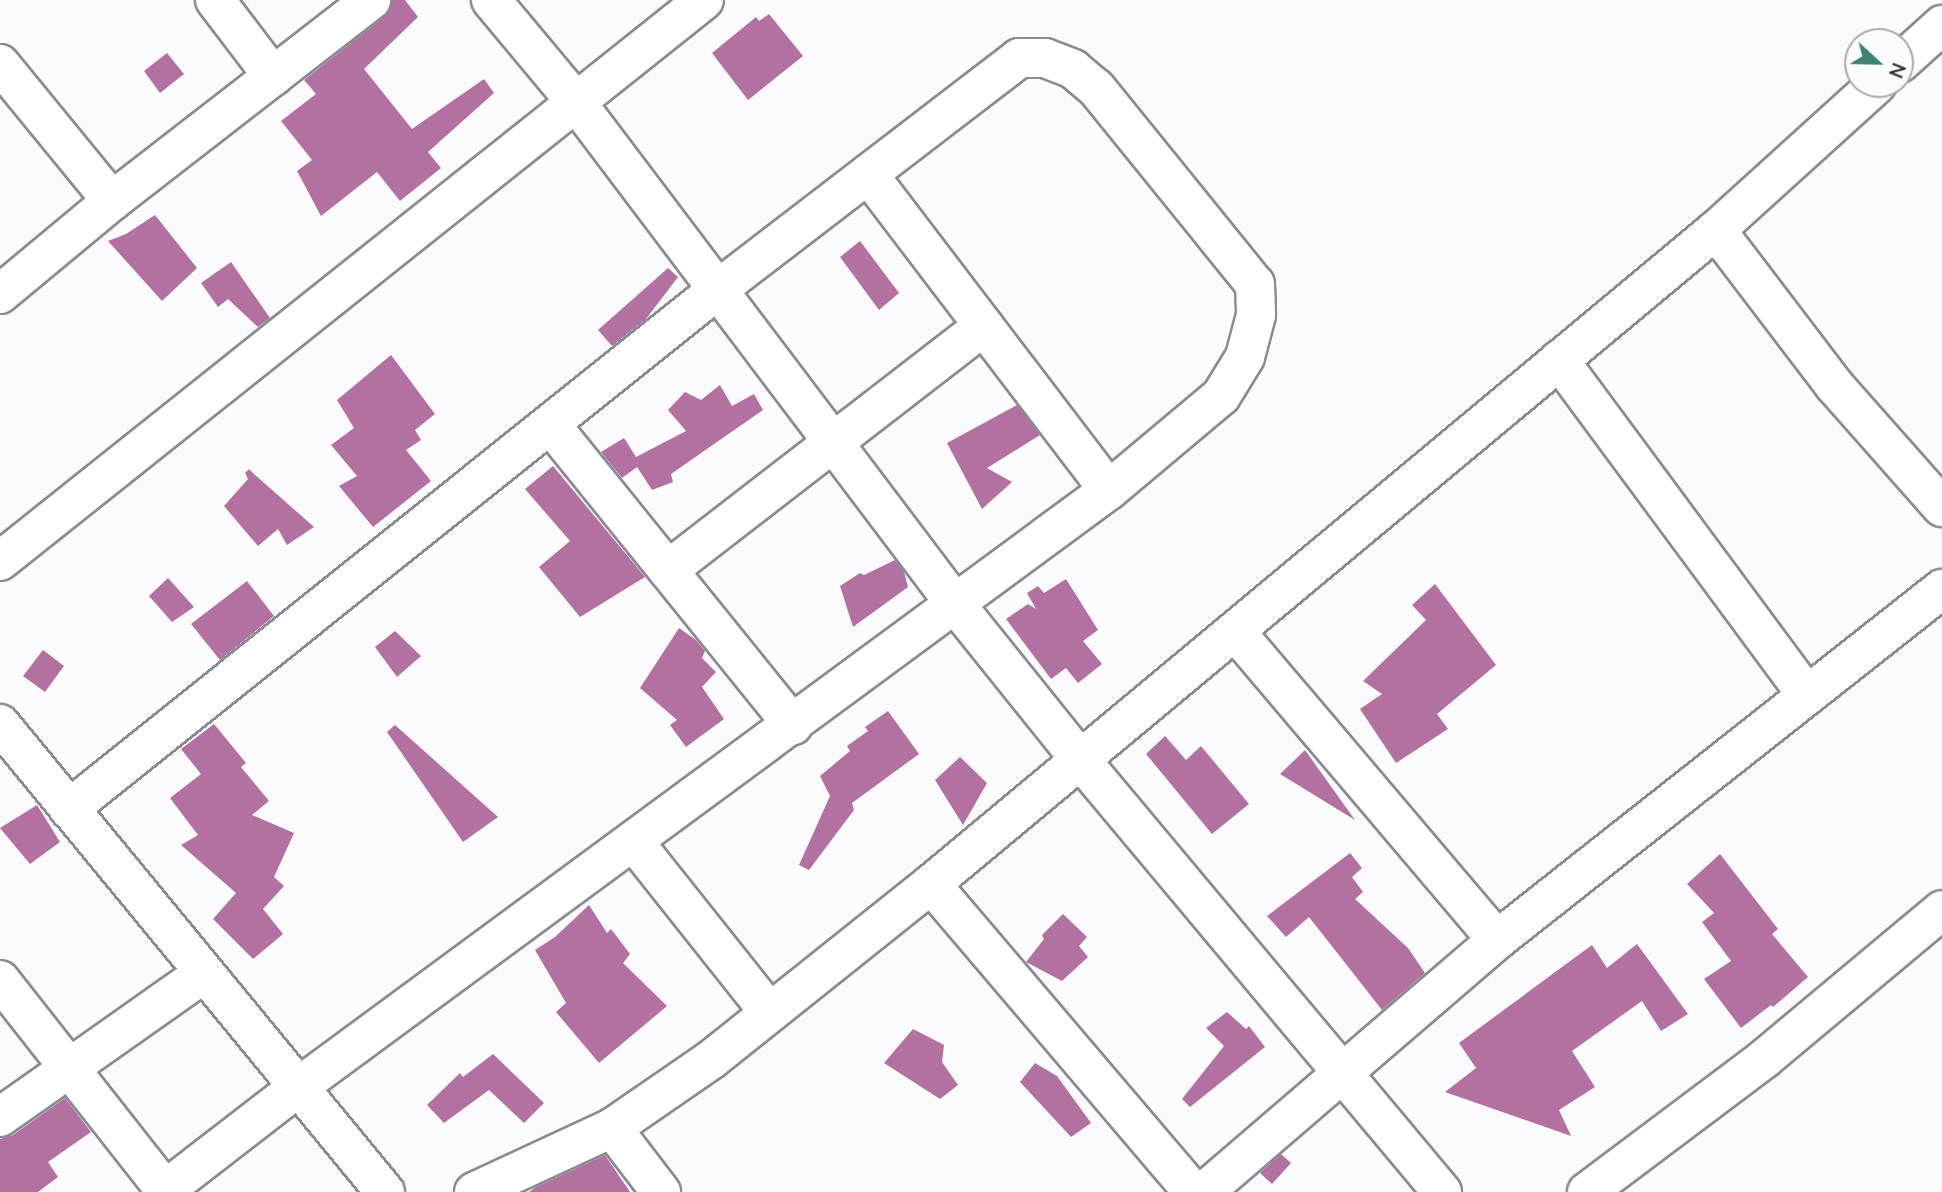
<!DOCTYPE html>
<style>
body{margin:0}
#map{position:relative;width:1942px;height:1192px;overflow:hidden;background:#fbfbfd;font-family:"Nunito Sans",sans-serif}
div>[style]{position:absolute}
.building>*{inset:0;background:#b371a2}
.roads{filter:drop-shadow(2px 0 #8b8b94) drop-shadow(-2px 0 #8b8b94) drop-shadow(0 2px #8b8b94) drop-shadow(0 -2px #8b8b94)}
.street>*{height:38px;margin:-19px;padding:0 19px;transform-origin:19px;border-radius:19px;background:#fff}
span{translate:-50% -50%;white-space:nowrap;text-align:center;line-height:1.15;-webkit-text-stroke:5px #fbfbfd;paint-order:stroke}
.north{position:absolute;left:1844px;top:28px;width:70px;height:70px;box-sizing:border-box;background:#fbfbfd;border:2px solid #aaaaad;border-radius:50%;rotate:112deg;font-size:19px;font-weight:700;line-height:28px;text-align:center;color:#313135}
.north::after{content:'';display:block;margin:auto;width:24px;height:32px;background:#3f8172;clip-path:polygon(50% 0,100% 100%,50% 72%,0 100%)}
</style>
<div id="map">
<div class="building">
<div style="clip-path:polygon(392px 0,405px 0,418px 17px,364px 69px,412px 129px,484px 79px,494px 93px,428px 152px,441px 168px,400px 201px,377px 172px,321px 216px,297px 171px,312px 160px,281px 121px,316px 94px,304px 80px,384px 17px)"></div>
<div style="clip-path:polygon(769px 14px,803px 56px,748px 100px,712px 53px,756px 17px,759px 21px)"></div>
<div style="clip-path:polygon(167px 53px,184px 74px,160px 93px,144px 71px)"></div>
<div style="clip-path:polygon(155px 215px,197px 268px,162px 301px,108px 241px,126px 234px)"></div>
<div style="clip-path:polygon(860px 241px,899px 293px,879px 310px,840px 257px)"></div>
<div style="clip-path:polygon(231px 262px,270px 318px,258px 327px,228px 299px,218px 307px,201px 283px)"></div>
<div style="clip-path:polygon(668px 268px,678px 277px,646px 319px,612px 346px,598px 330px)"></div>
<div style="clip-path:polygon(391px 355px,435px 414px,415px 430px,421px 440px,406px 450px,431px 481px,373px 527px,339px 486px,357px 476px,331px 445px,354px 428px,337px 400px)"></div>
<div style="clip-path:polygon(720px 385px,732px 406px,754px 394px,763px 410px,671px 474px,673px 482px,652px 490px,637px 467px,622px 478px,601px 452px,624px 438px,636px 457px,686px 431px,668px 410px,685px 392px,701px 400px)"></div>
<div style="clip-path:polygon(1017px 405px,1040px 435px,987px 468px,1012px 482px,982px 509px,947px 443px)"></div>
<div style="clip-path:polygon(553px 466px,645px 577px,580px 617px,539px 567px,570px 541px,525px 489px)"></div>
<div style="clip-path:polygon(249px 469px,253px 473px,314px 527px,287px 545px,278px 529px,258px 546px,224px 506px,248px 479px,245px 473px)"></div>
<div style="clip-path:polygon(895px 560px,904px 572px,908px 587px,853px 627px,840px 586px,860px 573px,864px 575px)"></div>
<div style="clip-path:polygon(168px 578px,194px 607px,172px 622px,149px 596px)"></div>
<div style="clip-path:polygon(1066px 579px,1098px 630px,1083px 641px,1102px 664px,1078px 683px,1066px 668px,1051px 679px,1006px 619px,1028px 604px,1036px 609px,1027px 593px,1038px 586px,1044px 593px)"></div>
<div style="clip-path:polygon(247px 581px,274px 616px,220px 660px,191px 624px)"></div>
<div style="clip-path:polygon(1435px 584px,1496px 665px,1437px 714px,1448px 729px,1396px 763px,1360px 709px,1382px 694px,1363px 681px,1426px 620px,1412px 605px)"></div>
<div style="clip-path:polygon(679px 628px,696px 640px,705px 651px,702px 658px,716px 672px,702px 687px,724px 719px,686px 747px,670px 725px,677px 720px,640px 688px)"></div>
<div style="clip-path:polygon(395px 631px,421px 656px,397px 677px,375px 647px)"></div>
<div style="clip-path:polygon(43px 650px,64px 666px,45px 692px,23px 676px)"></div>
<div style="clip-path:polygon(888px 711px,919px 754px,852px 803px,854px 810px,809px 870px,799px 865px,830px 796px,820px 776px,850px 751px,847px 746px,868px 731px,865px 727px)"></div>
<div style="clip-path:polygon(214px 724px,246px 763px,241px 767px,269px 801px,252px 815px,294px 833px,274px 877px,284px 886px,263px 909px,283px 934px,253px 959px,213px 919px,236px 893px,181px 845px,198px 835px,170px 798px,201px 774px,181px 749px)"></div>
<div style="clip-path:polygon(395px 725px,498px 817px,463px 842px,387px 732px)"></div>
<div style="clip-path:polygon(1165px 736px,1186px 760px,1201px 746px,1249px 804px,1212px 834px,1146px 754px)"></div>
<div style="clip-path:polygon(1305px 750px,1355px 820px,1280px 774px)"></div>
<div style="clip-path:polygon(960px 757px,987px 783px,963px 825px,935px 780px)"></div>
<div style="clip-path:polygon(37px 805px,60px 842px,30px 864px,0 828px)"></div>
<div style="clip-path:polygon(1350px 853px,1362px 868px,1352px 877px,1363px 892px,1355px 899px,1408px 948px,1425px 973px,1382px 1010px,1309px 917px,1286px 937px,1267px 916px)"></div>
<div style="clip-path:polygon(1720px 854px,1778px 929px,1772px 934px,1808px 977px,1773px 1007px,1771px 1005px,1741px 1028px,1704px 979px,1731px 961px,1702px 922px,1714px 913px,1687px 884px)"></div>
<div style="clip-path:polygon(589px 905px,607px 933px,611px 929px,630px 954px,623px 963px,667px 1006px,599px 1063px,556px 1012px,566px 1003px,535px 950px,555px 937px)"></div>
<div style="clip-path:polygon(1063px 914px,1087px 937px,1079px 946px,1088px 957px,1062px 981px,1026px 962px,1044px 939px,1042px 935px)"></div>
<div style="clip-path:polygon(1637px 944px,1688px 1014px,1661px 1031px,1642px 1001px,1572px 1051px,1595px 1087px,1559px 1110px,1571px 1136px,1445px 1092px,1476px 1068px,1459px 1043px,1592px 945px,1607px 968px)"></div>
<div style="clip-path:polygon(1227px 1012px,1246px 1029px,1249px 1026px,1265px 1047px,1190px 1107px,1182px 1099px,1224px 1046px,1206px 1028px)"></div>
<div style="clip-path:polygon(913px 1029px,944px 1045px,942px 1062px,958px 1085px,940px 1099px,884px 1063px)"></div>
<div style="clip-path:polygon(493px 1054px,544px 1103px,524px 1123px,489px 1090px,444px 1123px,427px 1105px,460px 1073px,463px 1077px)"></div>
<div style="clip-path:polygon(1035px 1063px,1057px 1076px,1091px 1123px,1071px 1137px,1020px 1082px)"></div>
<div style="clip-path:polygon(65px 1098px,91px 1132px,48px 1162px,58px 1177px,38px 1192px,0 1192px,0 1139px,13px 1135px)"></div>
<div style="clip-path:polygon(1281px 1154px,1291px 1163px,1272px 1184px,1260px 1173px)"></div>
<div style="clip-path:polygon(605px 1155px,630px 1192px,529px 1192px,536px 1187px)"></div>
</div>
<div class="roads">
<div class="street">
<div style="left:215px;top:0;width:96px;rotate:52.7deg"></div>
<div style="left:491px;top:0;width:133px;rotate:50.2deg"></div>
<div style="left:576px;top:102px;width:630px;rotate:52.93deg"></div>
<div style="left:956px;top:605px;width:196px;rotate:51.2deg"></div>
<div style="left:1079px;top:758px;width:566px;rotate:50.09deg"></div>
<div style="left:1900px;top:63px;width:57px;rotate:-42.1deg"></div>
<div style="left:0;top:64px;width:177px;rotate:50.7deg"></div>
<div style="left:868px;top:174px;width:397px;rotate:52.7deg"></div>
<div style="left:1716px;top:230px;width:195px;rotate:52.7deg"></div>
<div style="left:1834px;top:385px;width:163px;rotate:48.5deg"></div>
<div style="left:0;top:294px;width:146px;rotate:-39.7deg"></div>
<div style="left:112px;top:201px;width:328px;rotate:-37.8deg"></div>
<div style="left:1559px;top:360px;width:417px;rotate:53.5deg"></div>
<div style="left:550px;top:424px;width:387px;rotate:51.1deg"></div>
<div style="left:0;top:561px;width:900px;rotate:-38.55deg"></div>
<div style="left:668px;top:570px;width:399px;rotate:-37.7deg"></div>
<div style="left:1235px;top:631px;width:405px;rotate:49.7deg"></div>
<div style="left:0;top:724px;width:606px;rotate:50.56deg"></div>
<div style="left:69px;top:809px;width:830px;rotate:-38.69deg"></div>
<div style="left:717px;top:290px;width:381px;rotate:-37.5deg"></div>
<div style="left:1019px;top:58px;width:26px"></div>
<div style="left:1045px;top:58px;width:30px;rotate:21deg"></div>
<div style="left:1073px;top:69px;width:30px;rotate:40deg"></div>
<div style="left:1096px;top:88px;width:252px;rotate:51deg"></div>
<div style="left:1255px;top:284px;width:31px;rotate:88deg"></div>
<div style="left:1256px;top:315px;width:43px;rotate:104.7deg"></div>
<div style="left:1245px;top:357px;width:46px;rotate:121.6deg"></div>
<div style="left:1221px;top:396px;width:146px;rotate:140deg"></div>
<div style="left:1109px;top:490px;width:1008px;rotate:143.63deg"></div>
<div style="left:297px;top:1088px;width:167px;rotate:142.3deg"></div>
<div style="left:634px;top:842px;width:217px;rotate:51.5deg"></div>
<div style="left:931px;top:884px;width:404px;rotate:49.6deg"></div>
<div style="left:0;top:980px;width:270px;rotate:51.8deg"></div>
<div style="left:0;top:1117px;width:250px;rotate:-35.2deg"></div>
<div style="left:612px;top:1128px;width:81px;rotate:52.6deg"></div>
<div style="left:474px;top:1192px;width:152px;rotate:-24.9deg"></div>
<div style="left:612px;top:1128px;width:121px;rotate:-34.6deg"></div>
<div style="left:712px;top:1059px;width:280px;rotate:-38.6deg"></div>
<div style="left:931px;top:884px;width:1022px;rotate:-39.8deg"></div>
<div style="left:1716px;top:230px;width:217px;rotate:-42.2deg"></div>
<div style="left:1204px;top:1192px;width:386px;rotate:-40.7deg"></div>
<div style="left:1497px;top:940px;width:567px;rotate:-38.27deg"></div>
<div style="left:1587px;top:1192px;width:221px;rotate:-36.9deg"></div>
<div style="left:1764px;top:1059px;width:232px;rotate:-39.9deg"></div>
</div>
</div>
<div class="north">N</div>
</div>
